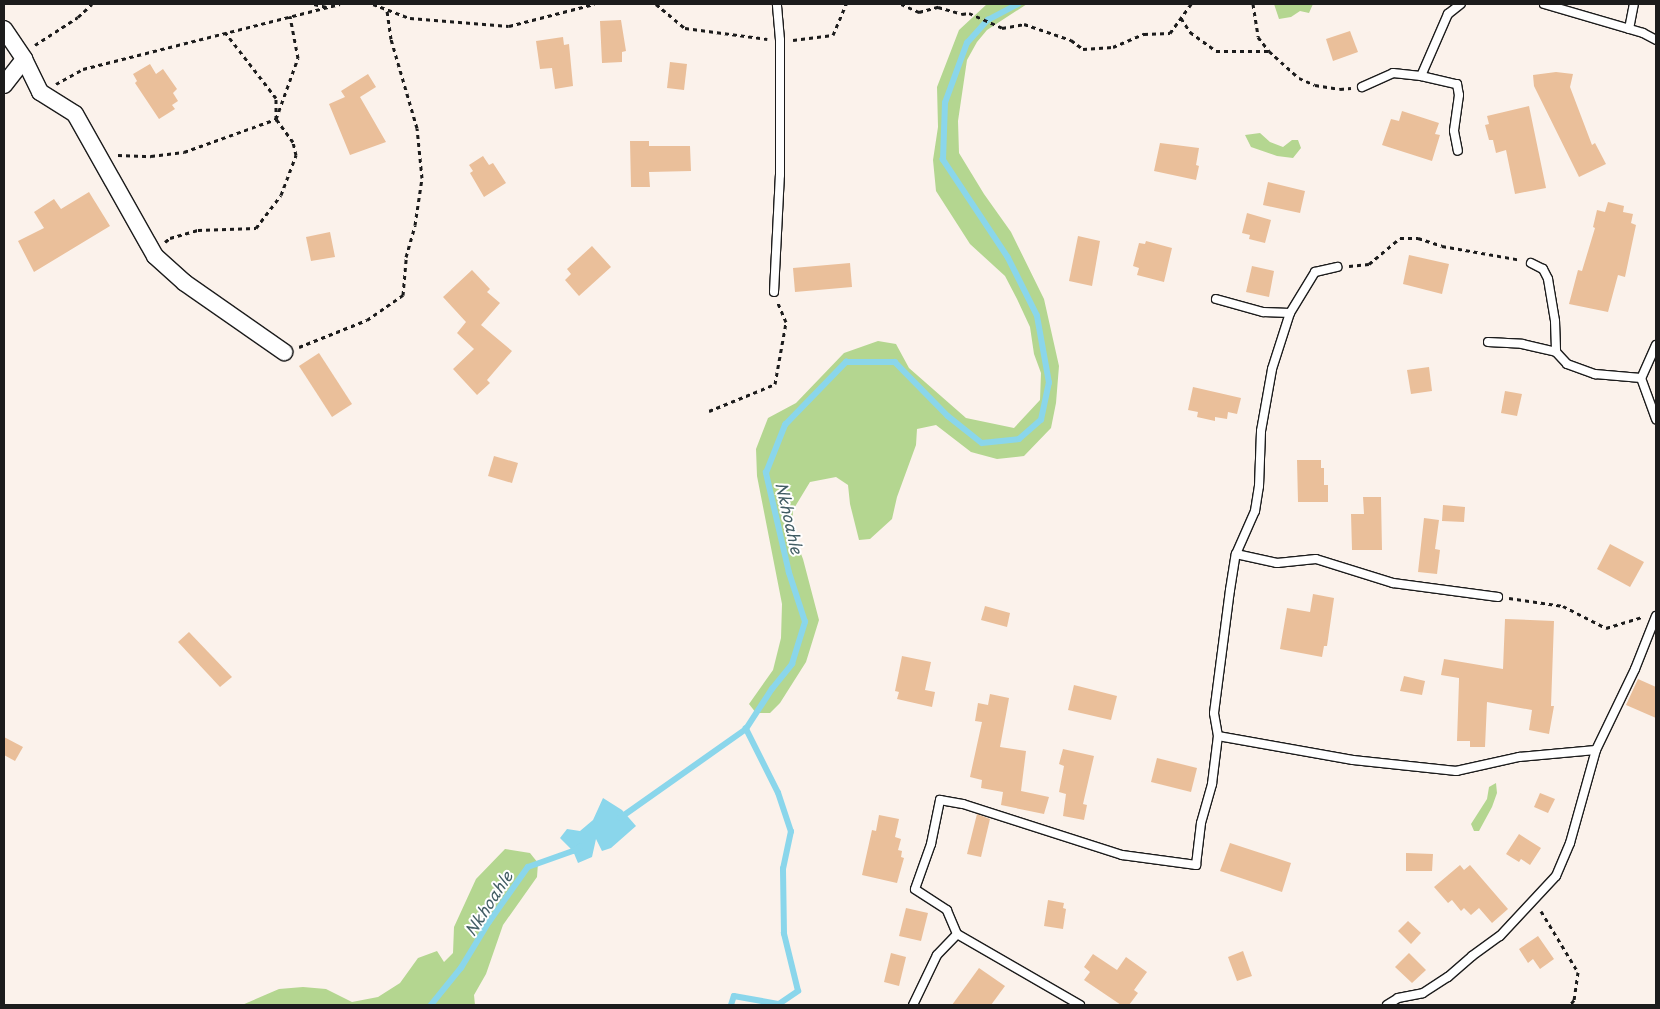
<!DOCTYPE html>
<style>
body{margin:0}
#map{position:relative;width:1660px;height:1009px;overflow:hidden;background:#fbf2eb;font-family:"Playpen Sans",sans-serif}
div>[style]{position:absolute}
.green>*{inset:0;background:#b4d690}
.water>*{inset:0;background:#8ad6eb}
.stream>*{height:5.5px;margin:-2.75px;padding:0 2.75px;transform-origin:2.75px;border-radius:2.75px;background:#8ad6eb}
.building>*{inset:0;background:#eabf9a}
.path>*{height:3px;margin-top:-1.5px;transform-origin:0;background:repeating-linear-gradient(90deg,#1c1c1c 0 4px,transparent 0 8px)}
.roads{filter:drop-shadow(1px 0 #1c1c1c) drop-shadow(-1px 0 #1c1c1c) drop-shadow(0 1px #1c1c1c) drop-shadow(0 -1px #1c1c1c)}
.service>*{height:8px;margin:-4px;padding:0 4px;transform-origin:4px;border-radius:4px;background:#fff}
.minor>*{height:16px;margin:-8px;padding:0 8px;transform-origin:8px;border-radius:8px;background:#fff}
span{translate:-50% -50%;white-space:nowrap;text-align:center;line-height:1.15;-webkit-text-stroke:4px #fff;paint-order:stroke}
.water-label{font-size:16px;color:#425d64;font-style:italic}
.frame{position:absolute;inset:0;border:5px solid #1c1c1c;pointer-events:none}
</style>
<div id="map">
<div class="green">
<div style="clip-path:polygon(987px 4px,1027px 4px,987px 30px,977px 42px,967px 60px,958px 121px,959px 153px,984px 194px,1011px 232px,1044px 299px,1059px 366px,1056px 403px,1051px 428px,1024px 456px,997px 459px,971px 452px,936px 425px,917px 429px,916px 445px,897px 497px,892px 519px,870px 539px,859px 540px,850px 504px,848px 485px,836px 477px,810px 482px,793px 510px,792px 531px,803px 559px,819px 620px,806px 662px,780px 703px,770px 713px,756px 713px,749px 704px,773px 670px,781px 638px,782px 604px,757px 476px,756px 449px,768px 418px,796px 403px,844px 353px,878px 341px,896px 344px,909px 368px,966px 418px,1014px 428px,1040px 400px,1041px 373px,1034px 354px,1030px 327px,1017px 299px,1005px 276px,970px 244px,936px 191px,933px 160px,938px 127px,937px 87px,959px 30px)"></div>
<div style="clip-path:polygon(1274px 4px,1313px 4px,1309px 13px,1300px 11px,1291px 17px,1279px 19px)"></div>
<div style="clip-path:polygon(1260px 133px,1270px 142px,1283px 147px,1292px 140px,1298px 140px,1301px 148px,1293px 158px,1277px 156px,1251px 147px,1245px 135px)"></div>
<div style="clip-path:polygon(1496px 783px,1497px 793px,1492px 807px,1479px 831px,1474px 831px,1471px 824px,1487px 799px,1489px 787px)"></div>
<div style="clip-path:polygon(505px 849px,530px 853px,538px 863px,537px 877px,503px 925px,486px 974px,474px 995px,475px 1005px,242px 1005px,279px 989px,303px 987px,326px 989px,352px 1002px,378px 997px,400px 983px,418px 958px,437px 951px,444px 962px,453px 953px,454px 927px,476px 879px)"></div>
</div>
<div class="water">
<div style="clip-path:polygon(603px 798px,622px 810px,636px 826px,611px 848px,602px 851px,596px 839px,592px 857px,578px 863px,573px 851px,560px 838px,567px 829px,580px 831px,593px 820px)"></div>
</div>
<div class="stream">
<div style="left:620px;top:818px;width:154px;rotate:-35.2deg"></div>
<div style="left:746px;top:729px;width:48px;rotate:-57deg"></div>
<div style="left:772px;top:689px;width:32px;rotate:-51deg"></div>
<div style="left:792px;top:664px;width:44px;rotate:-72.8deg"></div>
<div style="left:805px;top:622px;width:52px;rotate:-108.1deg"></div>
<div style="left:789px;top:573px;width:103px;rotate:-103deg"></div>
<div style="left:766px;top:473px;width:52px;rotate:-68.4deg"></div>
<div style="left:785px;top:425px;width:88px;rotate:-45.9deg"></div>
<div style="left:846px;top:362px;width:49px"></div>
<div style="left:895px;top:362px;width:76px;rotate:45.5deg"></div>
<div style="left:948px;top:416px;width:43px;rotate:38.5deg"></div>
<div style="left:982px;top:443px;width:37px;rotate:-6deg"></div>
<div style="left:1019px;top:439px;width:29px;rotate:-41deg"></div>
<div style="left:1041px;top:420px;width:38px;rotate:-78deg"></div>
<div style="left:1049px;top:383px;width:68px;rotate:-100.2deg"></div>
<div style="left:1037px;top:316px;width:65px;rotate:-116.6deg"></div>
<div style="left:1008px;top:258px;width:118px;rotate:-123.6deg"></div>
<div style="left:943px;top:160px;width:57px;rotate:-88deg"></div>
<div style="left:945px;top:103px;width:64px;rotate:-69.9deg"></div>
<div style="left:967px;top:43px;width:31px;rotate:-48deg"></div>
<div style="left:988px;top:20px;width:34px;rotate:-28deg"></div>
<div style="left:431px;top:1005px;width:48px;rotate:-51deg"></div>
<div style="left:461px;top:968px;width:54px;rotate:-58.7deg"></div>
<div style="left:489px;top:922px;width:67px;rotate:-54.7deg"></div>
<div style="left:528px;top:867px;width:48px;rotate:-19.6deg"></div>
<div style="left:573px;top:851px;width:8px;rotate:-30deg"></div>
<div style="left:731px;top:1005px;width:9px;rotate:-72deg"></div>
<div style="left:734px;top:996px;width:46px;rotate:10.1deg"></div>
<div style="left:779px;top:1004px;width:23px;rotate:-34deg"></div>
<div style="left:798px;top:991px;width:59px;rotate:-103.8deg"></div>
<div style="left:784px;top:934px;width:65px;rotate:-90.9deg"></div>
<div style="left:783px;top:869px;width:38px;rotate:-78deg"></div>
<div style="left:791px;top:832px;width:41px;rotate:-108.4deg"></div>
<div style="left:778px;top:793px;width:72px;rotate:-116.6deg"></div>
</div>
<div class="building">
<div style="clip-path:polygon(621px 20px,626px 51px,622px 52px,622px 62px,602px 63px,600px 21px)"></div>
<div style="clip-path:polygon(1350px 31px,1358px 52px,1333px 61px,1326px 39px)"></div>
<div style="clip-path:polygon(563px 37px,564px 45px,569px 44px,573px 86px,555px 89px,552px 68px,540px 69px,536px 41px)"></div>
<div style="clip-path:polygon(670px 62px,687px 64px,684px 90px,667px 88px)"></div>
<div style="clip-path:polygon(150px 64px,156px 74px,163px 69px,177px 89px,173px 93px,178px 101px,172px 105px,175px 109px,159px 119px,135px 83px,137px 81px,133px 74px)"></div>
<div style="clip-path:polygon(1556px 72px,1573px 74px,1570px 87px,1592px 145px,1595px 143px,1606px 164px,1579px 177px,1534px 86px,1533px 75px)"></div>
<div style="clip-path:polygon(368px 74px,376px 87px,360px 97px,386px 142px,350px 155px,329px 104px,345px 97px,341px 91px)"></div>
<div style="clip-path:polygon(1529px 106px,1546px 188px,1515px 194px,1506px 150px,1496px 153px,1493px 140px,1489px 140px,1485px 125px,1489px 124px,1487px 116px)"></div>
<div style="clip-path:polygon(1402px 111px,1439px 123px,1435px 134px,1440px 135px,1432px 161px,1382px 145px,1391px 119px,1399px 121px)"></div>
<div style="clip-path:polygon(630px 141px,649px 141px,649px 146px,690px 146px,691px 171px,649px 172px,650px 187px,631px 187px)"></div>
<div style="clip-path:polygon(1160px 143px,1199px 148px,1196px 165px,1199px 166px,1196px 180px,1154px 171px)"></div>
<div style="clip-path:polygon(483px 156px,489px 165px,493px 163px,506px 183px,484px 197px,470px 173px,473px 171px,469px 165px)"></div>
<div style="clip-path:polygon(1268px 182px,1305px 191px,1300px 213px,1263px 205px)"></div>
<div style="clip-path:polygon(89px 192px,110px 226px,34px 272px,18px 241px,44px 228px,34px 212px,54px 199px,61px 209px)"></div>
<div style="clip-path:polygon(1608px 202px,1624px 206px,1623px 212px,1633px 214px,1631px 223px,1636px 225px,1625px 277px,1618px 275px,1608px 312px,1569px 304px,1578px 270px,1582px 271px,1595px 228px,1593px 227px,1597px 210px,1605px 212px)"></div>
<div style="clip-path:polygon(1247px 213px,1271px 220px,1265px 243px,1249px 239px,1250px 235px,1242px 233px)"></div>
<div style="clip-path:polygon(330px 232px,335px 257px,311px 261px,306px 237px)"></div>
<div style="clip-path:polygon(1078px 236px,1100px 241px,1092px 286px,1069px 281px)"></div>
<div style="clip-path:polygon(1146px 241px,1172px 248px,1164px 282px,1137px 275px,1139px 268px,1133px 266px,1139px 243px,1145px 244px)"></div>
<div style="clip-path:polygon(592px 246px,611px 267px,579px 296px,565px 280px,571px 274px,567px 269px)"></div>
<div style="clip-path:polygon(1409px 255px,1449px 264px,1442px 294px,1403px 284px)"></div>
<div style="clip-path:polygon(850px 263px,852px 287px,795px 292px,793px 268px)"></div>
<div style="clip-path:polygon(1252px 266px,1274px 271px,1269px 297px,1246px 292px)"></div>
<div style="clip-path:polygon(472px 270px,490px 289px,487px 292px,500px 303px,481px 325px,512px 351px,487px 380px,490px 383px,477px 395px,453px 369px,474px 349px,457px 333px,466px 322px,443px 297px)"></div>
<div style="clip-path:polygon(319px 353px,352px 404px,332px 417px,299px 366px)"></div>
<div style="clip-path:polygon(1429px 367px,1432px 391px,1411px 394px,1407px 370px)"></div>
<div style="clip-path:polygon(1193px 387px,1241px 398px,1237px 414px,1228px 412px,1227px 419px,1215px 417px,1215px 421px,1197px 417px,1198px 412px,1188px 410px)"></div>
<div style="clip-path:polygon(1505px 391px,1522px 394px,1517px 416px,1501px 413px)"></div>
<div style="clip-path:polygon(494px 456px,518px 463px,512px 483px,488px 476px)"></div>
<div style="clip-path:polygon(1297px 460px,1321px 460px,1321px 468px,1324px 468px,1324px 485px,1328px 485px,1328px 502px,1298px 502px)"></div>
<div style="clip-path:polygon(1363px 497px,1381px 497px,1382px 550px,1352px 550px,1351px 514px,1364px 514px)"></div>
<div style="clip-path:polygon(1443px 505px,1465px 507px,1464px 522px,1442px 521px)"></div>
<div style="clip-path:polygon(1424px 518px,1439px 520px,1435px 549px,1440px 550px,1437px 574px,1418px 572px)"></div>
<div style="clip-path:polygon(1610px 544px,1644px 562px,1630px 587px,1597px 569px)"></div>
<div style="clip-path:polygon(1313px 594px,1334px 598px,1327px 646px,1324px 646px,1322px 657px,1280px 649px,1287px 608px,1310px 612px)"></div>
<div style="clip-path:polygon(985px 606px,1010px 613px,1007px 627px,981px 620px)"></div>
<div style="clip-path:polygon(1505px 619px,1554px 621px,1551px 706px,1554px 706px,1549px 734px,1529px 730px,1532px 710px,1487px 702px,1485px 747px,1470px 747px,1470px 741px,1457px 741px,1459px 681px,1459px 678px,1441px 675px,1444px 659px,1503px 669px)"></div>
<div style="clip-path:polygon(189px 632px,232px 677px,220px 687px,178px 642px)"></div>
<div style="clip-path:polygon(902px 656px,931px 662px,925px 690px,935px 692px,932px 707px,897px 699px,899px 692px,895px 691px)"></div>
<div style="clip-path:polygon(1404px 676px,1425px 681px,1422px 695px,1400px 691px)"></div>
<div style="clip-path:polygon(1638px 679px,1656px 687px,1656px 718px,1626px 705px)"></div>
<div style="clip-path:polygon(1074px 685px,1117px 696px,1111px 720px,1068px 710px)"></div>
<div style="clip-path:polygon(990px 694px,1009px 698px,1000px 747px,1026px 751px,1021px 791px,1049px 797px,1044px 814px,1001px 805px,1003px 792px,981px 788px,982px 780px,970px 777px,982px 722px,975px 721px,978px 703px,988px 705px)"></div>
<div style="clip-path:polygon(4px 737px,23px 747px,15px 761px,4px 755px)"></div>
<div style="clip-path:polygon(1063px 749px,1094px 756px,1083px 804px,1087px 805px,1084px 820px,1063px 816px,1066px 794px,1059px 792px,1064px 766px,1059px 764px)"></div>
<div style="clip-path:polygon(1157px 758px,1197px 768px,1191px 792px,1151px 782px)"></div>
<div style="clip-path:polygon(1540px 793px,1555px 799px,1548px 813px,1534px 807px)"></div>
<div style="clip-path:polygon(977px 814px,990px 819px,981px 857px,967px 854px)"></div>
<div style="clip-path:polygon(879px 815px,899px 819px,895px 837px,901px 839px,898px 850px,902px 851px,901px 857px,904px 858px,897px 883px,862px 875px,872px 830px,876px 831px)"></div>
<div style="clip-path:polygon(1519px 834px,1541px 848px,1530px 865px,1521px 859px,1519px 862px,1506px 854px)"></div>
<div style="clip-path:polygon(1230px 843px,1291px 863px,1282px 892px,1220px 871px)"></div>
<div style="clip-path:polygon(1406px 853px,1433px 854px,1432px 871px,1406px 871px)"></div>
<div style="clip-path:polygon(1460px 865px,1464px 870px,1470px 865px,1508px 909px,1492px 923px,1479px 908px,1471px 915px,1464px 908px,1461px 911px,1452px 900px,1448px 903px,1434px 887px)"></div>
<div style="clip-path:polygon(1048px 900px,1064px 903px,1063px 908px,1066px 909px,1063px 929px,1044px 926px)"></div>
<div style="clip-path:polygon(906px 908px,928px 913px,921px 941px,899px 936px)"></div>
<div style="clip-path:polygon(1408px 921px,1421px 933px,1411px 944px,1398px 931px)"></div>
<div style="clip-path:polygon(1538px 936px,1554px 959px,1540px 969px,1533px 959px,1528px 963px,1519px 949px)"></div>
<div style="clip-path:polygon(1243px 951px,1252px 976px,1237px 981px,1228px 957px)"></div>
<div style="clip-path:polygon(891px 953px,906px 957px,899px 986px,884px 982px)"></div>
<div style="clip-path:polygon(1409px 953px,1426px 970px,1412px 983px,1395px 967px)"></div>
<div style="clip-path:polygon(1093px 954px,1117px 970px,1126px 957px,1147px 972px,1134px 990px,1138px 993px,1129px 1005px,1121px 1005px,1084px 980px,1090px 972px,1084px 967px)"></div>
<div style="clip-path:polygon(979px 968px,1005px 986px,991px 1005px,952px 1005px)"></div>
</div>
<div class="path">
<div style="left:314px;top:4px;width:13px;rotate:13deg"></div>
<div style="left:373px;top:4px;width:40px;rotate:21deg"></div>
<div style="left:410px;top:18px;width:99px;rotate:4.6deg"></div>
<div style="left:509px;top:26px;width:88px;rotate:-14.5deg"></div>
<div style="left:656px;top:4px;width:38px;rotate:40deg"></div>
<div style="left:685px;top:28px;width:83px;rotate:7.6deg"></div>
<div style="left:901px;top:4px;width:20px;rotate:24deg"></div>
<div style="left:919px;top:12px;width:20px;rotate:-15deg"></div>
<div style="left:938px;top:7px;width:25px;rotate:16deg"></div>
<div style="left:962px;top:14px;width:7px;rotate:-8deg"></div>
<div style="left:969px;top:13px;width:36px;rotate:24deg"></div>
<div style="left:1002px;top:28px;width:22px;rotate:-10deg"></div>
<div style="left:1024px;top:24px;width:50px;rotate:18.8deg"></div>
<div style="left:1071px;top:40px;width:15px;rotate:37deg"></div>
<div style="left:1083px;top:49px;width:30px;rotate:-4deg"></div>
<div style="left:1113px;top:47px;width:34px;rotate:-23deg"></div>
<div style="left:1144px;top:34px;width:26px;rotate:-2deg"></div>
<div style="left:1170px;top:33px;width:36px;rotate:-54deg"></div>
<div style="left:1253px;top:4px;width:33px;rotate:81deg"></div>
<div style="left:1258px;top:37px;width:18px;rotate:52deg"></div>
<div style="left:1269px;top:51px;width:40px;rotate:42deg"></div>
<div style="left:1299px;top:78px;width:17px;rotate:24deg"></div>
<div style="left:1315px;top:85px;width:25px;rotate:9deg"></div>
<div style="left:1340px;top:89px;width:11px;rotate:-5deg"></div>
<div style="left:1181px;top:18px;width:17px;rotate:57deg"></div>
<div style="left:1190px;top:32px;width:32px;rotate:36deg"></div>
<div style="left:1216px;top:51px;width:53px"></div>
<div style="left:793px;top:40px;width:40px;rotate:-7.1deg"></div>
<div style="left:833px;top:35px;width:34px;rotate:-67deg"></div>
<div style="left:35px;top:45px;width:51px;rotate:-33.1deg"></div>
<div style="left:78px;top:17px;width:19px;rotate:-43deg"></div>
<div style="left:56px;top:84px;width:31px;rotate:-29deg"></div>
<div style="left:83px;top:69px;width:265px;rotate:-14.2deg"></div>
<div style="left:118px;top:155px;width:33px;rotate:2deg"></div>
<div style="left:151px;top:156px;width:33px;rotate:-7deg"></div>
<div style="left:184px;top:152px;width:98px;rotate:-19.7deg"></div>
<div style="left:276px;top:119px;width:65px;rotate:-70.2deg"></div>
<div style="left:298px;top:58px;width:43px;rotate:-100.8deg"></div>
<div style="left:165px;top:242px;width:6px;rotate:-39deg"></div>
<div style="left:170px;top:238px;width:29px;rotate:-16deg"></div>
<div style="left:198px;top:230px;width:58px;rotate:-2deg"></div>
<div style="left:256px;top:228px;width:41px;rotate:-52.9deg"></div>
<div style="left:281px;top:195px;width:43px;rotate:-69.4deg"></div>
<div style="left:296px;top:155px;width:13px;rotate:-103deg"></div>
<div style="left:293px;top:142px;width:29px;rotate:-126deg"></div>
<div style="left:276px;top:119px;width:21px;rotate:-90deg"></div>
<div style="left:276px;top:98px;width:83px;rotate:-127.7deg"></div>
<div style="left:1349px;top:266px;width:20px;rotate:-6deg"></div>
<div style="left:1369px;top:264px;width:40px;rotate:-40deg"></div>
<div style="left:1400px;top:238px;width:18px"></div>
<div style="left:1418px;top:238px;width:25px;rotate:18deg"></div>
<div style="left:1442px;top:246px;width:80px;rotate:10deg"></div>
<div style="left:299px;top:347px;width:73px;rotate:-21.7deg"></div>
<div style="left:367px;top:320px;width:44px;rotate:-34.8deg"></div>
<div style="left:403px;top:295px;width:38px;rotate:-85deg"></div>
<div style="left:406px;top:257px;width:33px;rotate:-74deg"></div>
<div style="left:415px;top:225px;width:48px;rotate:-81.5deg"></div>
<div style="left:422px;top:178px;width:50px;rotate:-95.7deg"></div>
<div style="left:417px;top:128px;width:93px;rotate:-106.3deg"></div>
<div style="left:391px;top:39px;width:30px;rotate:-98deg"></div>
<div style="left:709px;top:411px;width:71px;rotate:-22.2deg"></div>
<div style="left:775px;top:384px;width:63px;rotate:-79.9deg"></div>
<div style="left:786px;top:322px;width:21px;rotate:-113deg"></div>
<div style="left:1509px;top:598px;width:55px;rotate:8.4deg"></div>
<div style="left:1563px;top:606px;width:48px;rotate:27.1deg"></div>
<div style="left:1606px;top:628px;width:39px;rotate:-17deg"></div>
<div style="left:1541px;top:911px;width:71px;rotate:58.8deg"></div>
<div style="left:1578px;top:972px;width:28px;rotate:98deg"></div>
<div style="left:1574px;top:1000px;width:6px;rotate:129deg"></div>
</div>
<div class="roads">
<div class="service">
<div style="left:1544px;top:4px;width:103px;rotate:16.3deg"></div>
<div style="left:1643px;top:33px;width:15px;rotate:28deg"></div>
<div style="left:1629px;top:29px;width:25px;rotate:-79deg"></div>
<div style="left:1421px;top:76px;width:68px;rotate:-66.5deg"></div>
<div style="left:1448px;top:14px;width:16px;rotate:-38deg"></div>
<div style="left:1362px;top:87px;width:34px;rotate:-24deg"></div>
<div style="left:1393px;top:73px;width:28px;rotate:6deg"></div>
<div style="left:1421px;top:76px;width:37px;rotate:13deg"></div>
<div style="left:1457px;top:84px;width:11px;rotate:80deg"></div>
<div style="left:1459px;top:95px;width:36px;rotate:98deg"></div>
<div style="left:1454px;top:131px;width:20px;rotate:79deg"></div>
<div style="left:1531px;top:263px;width:13px;rotate:27deg"></div>
<div style="left:1543px;top:269px;width:11px;rotate:63deg"></div>
<div style="left:1548px;top:279px;width:43px;rotate:80.5deg"></div>
<div style="left:1555px;top:321px;width:31px;rotate:88deg"></div>
<div style="left:1556px;top:352px;width:16px;rotate:47deg"></div>
<div style="left:1567px;top:364px;width:30px;rotate:20deg"></div>
<div style="left:1595px;top:374px;width:46px;rotate:5deg"></div>
<div style="left:774px;top:292px;width:117px;rotate:-87.1deg"></div>
<div style="left:780px;top:175px;width:135px;rotate:-90deg"></div>
<div style="left:780px;top:40px;width:36px;rotate:-95deg"></div>
<div style="left:1216px;top:299px;width:49px;rotate:15.5deg"></div>
<div style="left:1263px;top:312px;width:27px;rotate:2deg"></div>
<div style="left:1488px;top:342px;width:34px;rotate:3deg"></div>
<div style="left:1522px;top:344px;width:35px;rotate:13deg"></div>
<div style="left:1656px;top:345px;width:36px;rotate:114deg"></div>
<div style="left:1641px;top:378px;width:44px;rotate:69.9deg"></div>
<div style="left:1236px;top:554px;width:42px;rotate:12.4deg"></div>
<div style="left:1277px;top:563px;width:39px;rotate:-6deg"></div>
<div style="left:1316px;top:559px;width:81px;rotate:17.3deg"></div>
<div style="left:1393px;top:583px;width:106px;rotate:7.6deg"></div>
<div style="left:1218px;top:736px;width:137px;rotate:10.1deg"></div>
<div style="left:1353px;top:760px;width:104px;rotate:6.1deg"></div>
<div style="left:1456px;top:771px;width:65px;rotate:-12.5deg"></div>
<div style="left:1519px;top:757px;width:77px;rotate:-5.2deg"></div>
<div style="left:913px;top:1005px;width:55px;rotate:-64.4deg"></div>
<div style="left:937px;top:955px;width:29px;rotate:-46deg"></div>
<div style="left:1080px;top:1005px;width:142px;rotate:-150deg"></div>
<div style="left:957px;top:934px;width:26px;rotate:-113deg"></div>
<div style="left:947px;top:910px;width:38px;rotate:-147deg"></div>
<div style="left:915px;top:889px;width:48px;rotate:-70.4deg"></div>
<div style="left:931px;top:844px;width:45px;rotate:-78.4deg"></div>
<div style="left:940px;top:800px;width:23px;rotate:10deg"></div>
<div style="left:963px;top:804px;width:167px;rotate:17.8deg"></div>
<div style="left:1122px;top:855px;width:75px;rotate:7.7deg"></div>
<div style="left:1196px;top:865px;width:42px;rotate:-83.2deg"></div>
<div style="left:1201px;top:823px;width:41px;rotate:-74.2deg"></div>
<div style="left:1212px;top:784px;width:48px;rotate:-82.9deg"></div>
<div style="left:1218px;top:736px;width:23px;rotate:-100deg"></div>
<div style="left:1214px;top:713px;width:124px;rotate:-82.6deg"></div>
<div style="left:1230px;top:590px;width:36px;rotate:-81deg"></div>
<div style="left:1236px;top:554px;width:47px;rotate:-66.2deg"></div>
<div style="left:1255px;top:511px;width:25px;rotate:-81deg"></div>
<div style="left:1259px;top:486px;width:55px;rotate:-87.9deg"></div>
<div style="left:1261px;top:431px;width:63px;rotate:-79.9deg"></div>
<div style="left:1272px;top:369px;width:59px;rotate:-72.2deg"></div>
<div style="left:1290px;top:313px;width:48px;rotate:-58.6deg"></div>
<div style="left:1315px;top:272px;width:23px;rotate:-13deg"></div>
<div style="left:1387px;top:1005px;width:13px;rotate:-32deg"></div>
<div style="left:1398px;top:998px;width:25px;rotate:-11deg"></div>
<div style="left:1423px;top:993px;width:30px;rotate:-33deg"></div>
<div style="left:1448px;top:977px;width:32px;rotate:-41deg"></div>
<div style="left:1472px;top:956px;width:34px;rotate:-36deg"></div>
<div style="left:1500px;top:936px;width:82px;rotate:-47deg"></div>
<div style="left:1556px;top:876px;width:36px;rotate:-67deg"></div>
<div style="left:1570px;top:843px;width:97px;rotate:-74.4deg"></div>
<div style="left:1596px;top:750px;width:90px;rotate:-64.3deg"></div>
<div style="left:1635px;top:669px;width:57px;rotate:-68.4deg"></div>
</div>
<div class="minor">
<div style="left:4px;top:29px;width:36px;rotate:56deg"></div>
<div style="left:24px;top:59px;width:37px;rotate:64deg"></div>
<div style="left:40px;top:92px;width:41px;rotate:32.2deg"></div>
<div style="left:75px;top:114px;width:163px;rotate:60.6deg"></div>
<div style="left:155px;top:256px;width:40px;rotate:42deg"></div>
<div style="left:185px;top:283px;width:121px;rotate:34.9deg"></div>
<div style="left:4px;top:85px;width:33px;rotate:-52deg"></div>
</div>
</div>
<div class="water-label">
<span style="left:790px;top:518px;rotate:77deg">Nkhoahle</span>
<span style="left:488px;top:903px;rotate:-57deg">Nkhoahle</span>
</div>
<div class="frame"></div>
</div>
